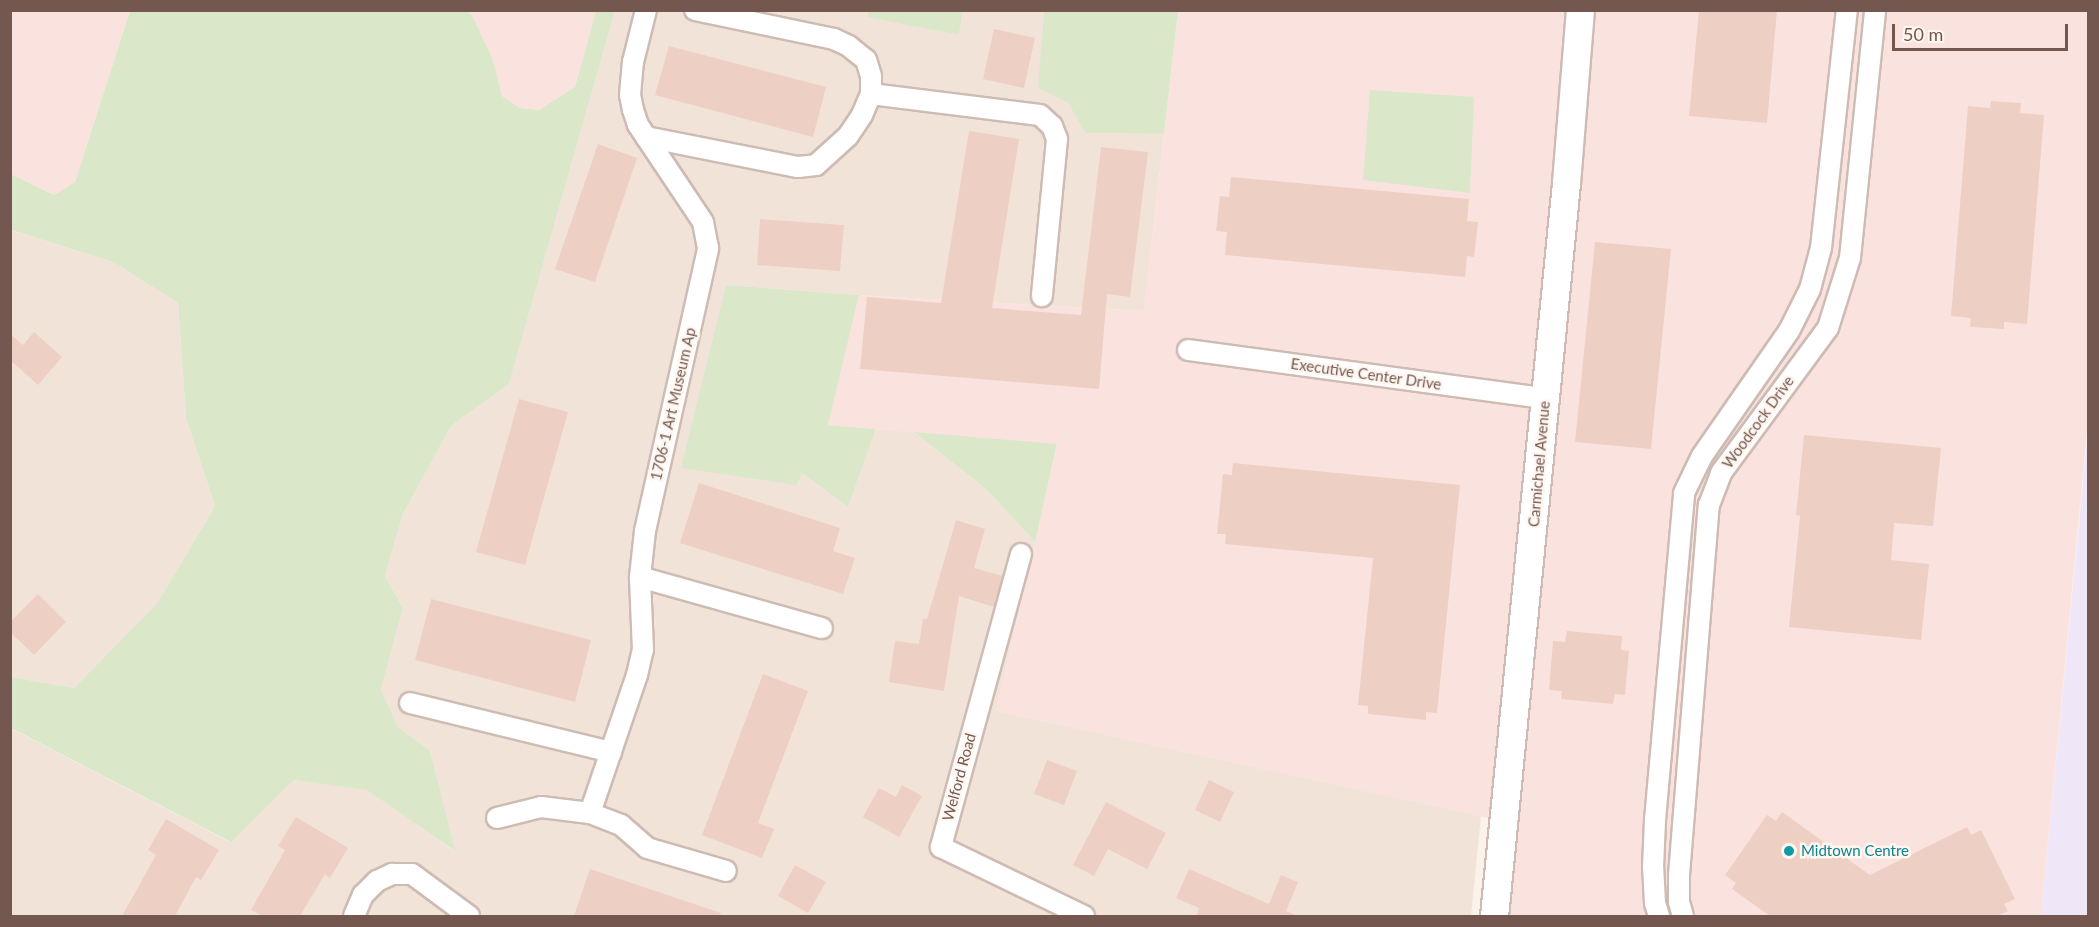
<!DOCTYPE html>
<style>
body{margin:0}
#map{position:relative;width:2099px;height:927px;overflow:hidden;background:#fbf2ea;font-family:Lato,sans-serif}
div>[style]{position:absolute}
.residential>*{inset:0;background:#f2e3d9}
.commercial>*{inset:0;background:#fae3df}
.education>*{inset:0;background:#efe7f8}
.green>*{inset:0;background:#dae8c9}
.building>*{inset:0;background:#eecfc4}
.roads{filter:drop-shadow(2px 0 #cebbb3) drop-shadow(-2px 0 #cebbb3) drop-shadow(0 2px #cebbb3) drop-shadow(0 -2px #cebbb3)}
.street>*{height:20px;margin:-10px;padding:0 10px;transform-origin:10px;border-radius:10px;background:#fff}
.secondary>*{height:27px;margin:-13.5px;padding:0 13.5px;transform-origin:13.5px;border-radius:13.5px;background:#fff}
.dots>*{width:16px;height:16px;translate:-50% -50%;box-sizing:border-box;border:3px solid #fef7f1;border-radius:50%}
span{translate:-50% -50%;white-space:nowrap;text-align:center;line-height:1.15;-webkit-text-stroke:5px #fef7f1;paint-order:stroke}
.street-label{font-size:15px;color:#74574f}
.culture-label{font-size:15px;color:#0d838f}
.left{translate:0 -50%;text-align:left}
.frame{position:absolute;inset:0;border:12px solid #74574f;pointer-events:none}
.scale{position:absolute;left:1892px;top:24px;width:176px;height:27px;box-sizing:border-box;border:3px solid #74574f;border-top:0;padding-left:8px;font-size:18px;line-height:21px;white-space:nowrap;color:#74574f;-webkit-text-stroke:4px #fef7f1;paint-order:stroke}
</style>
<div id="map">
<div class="residential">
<div style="clip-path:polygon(615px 11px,868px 11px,867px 16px,959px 35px,963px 11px,1044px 11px,1039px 88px,1068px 103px,1085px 133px,1164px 134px,1144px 311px,859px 295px,726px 285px,802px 473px,848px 507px,876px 429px,914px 432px,987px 490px,1035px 542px,996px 711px,1481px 816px,1471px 916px,11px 916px,10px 728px,230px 842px,294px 780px,367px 789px,454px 851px,430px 752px,398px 727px,381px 690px,403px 608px,385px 576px,403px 514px,451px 426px,509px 384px)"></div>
<div style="clip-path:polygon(10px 230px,113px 262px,178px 303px,186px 418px,215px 506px,158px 602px,74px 688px,11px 677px)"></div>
</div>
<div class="commercial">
<div style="clip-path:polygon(10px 11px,130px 11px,75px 182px,54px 195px,11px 174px)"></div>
<div style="clip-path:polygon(466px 11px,596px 11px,575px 87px,539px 110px,520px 108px,502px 96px,493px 60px,472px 15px)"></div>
<div style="clip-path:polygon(1178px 11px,2088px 11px,2088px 421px,2041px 916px,1507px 916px,1516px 824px,996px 711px,1057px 445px,828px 425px,859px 295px,1144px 311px)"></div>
</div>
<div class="education">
<div style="clip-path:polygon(2087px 441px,2088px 916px,2041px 916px)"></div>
</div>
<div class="green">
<div style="clip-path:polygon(130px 11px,466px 11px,472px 15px,493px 60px,502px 96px,520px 108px,539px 110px,575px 87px,596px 11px,615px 11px,509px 384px,451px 426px,403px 514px,385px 576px,403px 608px,381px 690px,398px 727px,430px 751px,455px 851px,367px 790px,294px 780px,231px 842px,11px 728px,11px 677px,74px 688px,158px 602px,215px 506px,186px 418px,178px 303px,113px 262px,11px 230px,11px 174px,54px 195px,75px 182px)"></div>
<div style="clip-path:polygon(868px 11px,868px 10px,963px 11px,959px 35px,867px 17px)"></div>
<div style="clip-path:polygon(1044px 11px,1178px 11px,1164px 134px,1085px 133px,1068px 103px,1038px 88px)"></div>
<div style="clip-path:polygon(1370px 90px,1474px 97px,1470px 193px,1363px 180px)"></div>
<div style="clip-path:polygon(726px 285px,859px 295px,828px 425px,876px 429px,848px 507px,802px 473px,797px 485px,681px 468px)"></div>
<div style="clip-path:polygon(914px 432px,1057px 444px,1035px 542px,987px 490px)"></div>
</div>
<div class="building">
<div style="clip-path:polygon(1699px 10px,1777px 10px,1767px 123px,1689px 116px)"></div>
<div style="clip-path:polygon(994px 29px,1035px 38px,1024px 88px,983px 79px)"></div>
<div style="clip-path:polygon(669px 46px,826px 87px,813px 137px,655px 95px)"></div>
<div style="clip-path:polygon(1991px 101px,2021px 103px,2020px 113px,2044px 115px,2027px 324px,2004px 322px,2004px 329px,1970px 327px,1971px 318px,1951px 316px,1968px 106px,1990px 108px)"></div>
<div style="clip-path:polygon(969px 131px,1019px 139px,992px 308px,1081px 315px,1101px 147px,1148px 152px,1130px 297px,1107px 294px,1099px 389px,860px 369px,867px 297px,941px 303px)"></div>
<div style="clip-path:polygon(598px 144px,637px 158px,595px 282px,555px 269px)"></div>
<div style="clip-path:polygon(1231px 177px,1469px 199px,1467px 221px,1478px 222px,1474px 257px,1467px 256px,1465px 277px,1225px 255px,1227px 232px,1216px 231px,1220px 196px,1229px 197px)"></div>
<div style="clip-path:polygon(760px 219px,844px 225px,840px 271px,757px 265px)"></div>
<div style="clip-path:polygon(1595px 242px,1671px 249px,1651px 449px,1575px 442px)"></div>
<div style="clip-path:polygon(34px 332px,62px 357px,38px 385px,10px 360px,10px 334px,23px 345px)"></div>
<div style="clip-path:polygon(519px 399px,568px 412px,525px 565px,476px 552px)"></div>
<div style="clip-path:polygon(1804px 435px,1941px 448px,1933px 526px,1894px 523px,1891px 560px,1929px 564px,1921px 640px,1789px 627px,1800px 516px,1796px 515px)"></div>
<div style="clip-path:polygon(1233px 463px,1460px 485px,1437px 713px,1426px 712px,1426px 720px,1368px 714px,1368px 706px,1358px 705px,1373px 558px,1225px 544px,1226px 534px,1217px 534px,1223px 474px,1232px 475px)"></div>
<div style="clip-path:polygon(699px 483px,840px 528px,833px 551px,855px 558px,843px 594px,680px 543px)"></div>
<div style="clip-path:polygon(956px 520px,985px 529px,974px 568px,1003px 576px,994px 607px,959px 596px,944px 691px,889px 682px,895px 641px,919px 644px,923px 619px,927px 619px)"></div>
<div style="clip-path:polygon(38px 594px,66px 622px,34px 655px,10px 632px,10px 622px)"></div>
<div style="clip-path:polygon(431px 599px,591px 640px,575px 702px,415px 660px)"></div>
<div style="clip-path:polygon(1567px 631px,1622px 636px,1621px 650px,1629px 651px,1625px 695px,1615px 694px,1613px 704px,1561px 699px,1562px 691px,1549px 690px,1553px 641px,1565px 642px)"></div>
<div style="clip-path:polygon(763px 674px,808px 691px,758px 823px,774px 829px,762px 858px,702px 835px)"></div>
<div style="clip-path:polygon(1047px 760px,1077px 771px,1064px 805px,1034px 794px)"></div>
<div style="clip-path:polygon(1209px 780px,1234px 792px,1220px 822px,1195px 810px)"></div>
<div style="clip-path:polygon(902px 785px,922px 796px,899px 837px,863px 817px,879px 788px,896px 797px)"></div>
<div style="clip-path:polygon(1106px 802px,1166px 833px,1147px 869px,1108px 849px,1094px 876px,1073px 865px)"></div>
<div style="clip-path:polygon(1782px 812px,1870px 875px,1967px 827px,1971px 835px,1981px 830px,2015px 899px,2004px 904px,2008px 911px,1997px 916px,1770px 916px,1732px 889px,1736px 883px,1725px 875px,1767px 815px,1776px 821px)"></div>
<div style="clip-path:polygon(296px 817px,348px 848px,330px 878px,325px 874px,300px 916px,263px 916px,251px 910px,285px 850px,278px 846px)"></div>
<div style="clip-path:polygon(166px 819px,219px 850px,201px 880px,196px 877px,175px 916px,122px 916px,156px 855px,148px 850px)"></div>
<div style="clip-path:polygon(795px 865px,826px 882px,808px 913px,778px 896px)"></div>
<div style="clip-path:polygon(590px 869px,721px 913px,720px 916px,574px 916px)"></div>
<div style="clip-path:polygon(1189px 869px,1269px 904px,1281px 875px,1298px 882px,1286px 911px,1298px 916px,1196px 916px,1199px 908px,1176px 898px)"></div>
</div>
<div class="roads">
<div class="street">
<div style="left:871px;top:94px;width:170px;rotate:7.1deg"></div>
<div style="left:1040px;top:115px;width:16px;rotate:43deg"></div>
<div style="left:1052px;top:126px;width:14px;rotate:69deg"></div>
<div style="left:1057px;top:139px;width:158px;rotate:95.5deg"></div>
<div style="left:646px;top:137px;width:155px;rotate:11.2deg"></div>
<div style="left:798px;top:167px;width:18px;rotate:-6deg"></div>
<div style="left:816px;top:165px;width:43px;rotate:-42.2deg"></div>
<div style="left:848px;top:136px;width:25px;rotate:-56deg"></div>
<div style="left:862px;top:115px;width:23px;rotate:-67deg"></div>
<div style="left:871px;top:94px;width:18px;rotate:-90deg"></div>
<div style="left:871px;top:76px;width:17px;rotate:-107deg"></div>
<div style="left:866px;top:60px;width:22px;rotate:-141deg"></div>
<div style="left:849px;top:46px;width:17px;rotate:-155deg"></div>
<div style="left:834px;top:39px;width:142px;rotate:-168.2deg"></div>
<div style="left:1188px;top:350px;width:360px;rotate:7.7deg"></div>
<div style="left:1021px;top:554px;width:304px;rotate:105.3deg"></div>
<div style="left:941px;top:847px;width:159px;rotate:25.8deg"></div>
<div style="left:640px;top:577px;width:189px;rotate:15.7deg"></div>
<div style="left:410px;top:703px;width:207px;rotate:13.7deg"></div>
<div style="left:590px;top:813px;width:146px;rotate:-71.2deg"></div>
<div style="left:637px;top:675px;width:26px;rotate:-77deg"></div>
<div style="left:643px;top:650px;width:73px;rotate:-92.4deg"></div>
<div style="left:640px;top:577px;width:46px;rotate:-83.8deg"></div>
<div style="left:645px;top:531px;width:290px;rotate:-77.4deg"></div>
<div style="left:708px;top:248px;width:26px;rotate:-101deg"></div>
<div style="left:703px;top:222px;width:117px;rotate:-123.8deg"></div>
<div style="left:638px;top:125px;width:16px;rotate:-108deg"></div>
<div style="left:633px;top:110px;width:15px;rotate:-101deg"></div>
<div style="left:630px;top:95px;width:33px;rotate:-85deg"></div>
<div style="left:633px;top:62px;width:54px;rotate:-76deg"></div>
<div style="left:497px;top:818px;width:45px;rotate:-14deg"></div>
<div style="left:541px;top:807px;width:49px;rotate:7deg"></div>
<div style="left:590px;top:813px;width:33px;rotate:21deg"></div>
<div style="left:621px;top:825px;width:35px;rotate:41deg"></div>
<div style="left:647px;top:848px;width:82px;rotate:16.2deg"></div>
<div style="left:354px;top:916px;width:23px;rotate:-67deg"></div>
<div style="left:363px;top:895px;width:20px;rotate:-45deg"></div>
<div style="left:377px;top:881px;width:17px;rotate:-25deg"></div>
<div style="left:392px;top:874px;width:20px"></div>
<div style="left:412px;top:874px;width:71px;rotate:36.4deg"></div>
<div style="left:1659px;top:916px;width:14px;rotate:-107deg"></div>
<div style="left:1655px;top:903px;width:35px;rotate:-93deg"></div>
<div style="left:1653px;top:868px;width:48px;rotate:-87.6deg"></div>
<div style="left:1655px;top:820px;width:328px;rotate:-84.9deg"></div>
<div style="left:1684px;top:493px;width:41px;rotate:-64.1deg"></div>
<div style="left:1702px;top:456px;width:152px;rotate:-55.2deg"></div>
<div style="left:1789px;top:331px;width:47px;rotate:-63.4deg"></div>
<div style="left:1810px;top:289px;width:42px;rotate:-75deg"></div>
<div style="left:1821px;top:248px;width:239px;rotate:-83.8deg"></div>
<div style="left:1683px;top:916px;width:15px;rotate:-106deg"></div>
<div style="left:1679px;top:902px;width:27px;rotate:-90deg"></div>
<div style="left:1679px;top:875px;width:371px;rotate:-85.4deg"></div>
<div style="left:1709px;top:505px;width:34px;rotate:-69deg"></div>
<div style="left:1721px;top:473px;width:180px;rotate:-53.6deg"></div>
<div style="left:1828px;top:328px;width:73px;rotate:-72.6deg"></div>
<div style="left:1850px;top:258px;width:249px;rotate:-84.2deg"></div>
</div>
<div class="secondary">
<div style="left:1494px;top:916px;width:737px;rotate:-84.39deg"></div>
<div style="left:1566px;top:183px;width:174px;rotate:-85.4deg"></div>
</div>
</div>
<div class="dots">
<div style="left:1789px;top:851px;background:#0f9aa8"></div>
</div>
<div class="street-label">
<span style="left:1366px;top:374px;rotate:8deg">Executive Center Drive</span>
<span style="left:673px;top:404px;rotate:-77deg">1706-1 Art Museum Ap</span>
<span style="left:1758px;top:422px;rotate:-54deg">Woodcock Drive</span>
<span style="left:1539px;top:464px;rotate:-85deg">Carmichael Avenue</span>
<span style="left:959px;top:777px;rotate:-75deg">Welford Road</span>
</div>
<div class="culture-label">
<span class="left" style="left:1801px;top:851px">Midtown Centre</span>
</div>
<div class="frame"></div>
<div class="scale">50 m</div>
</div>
